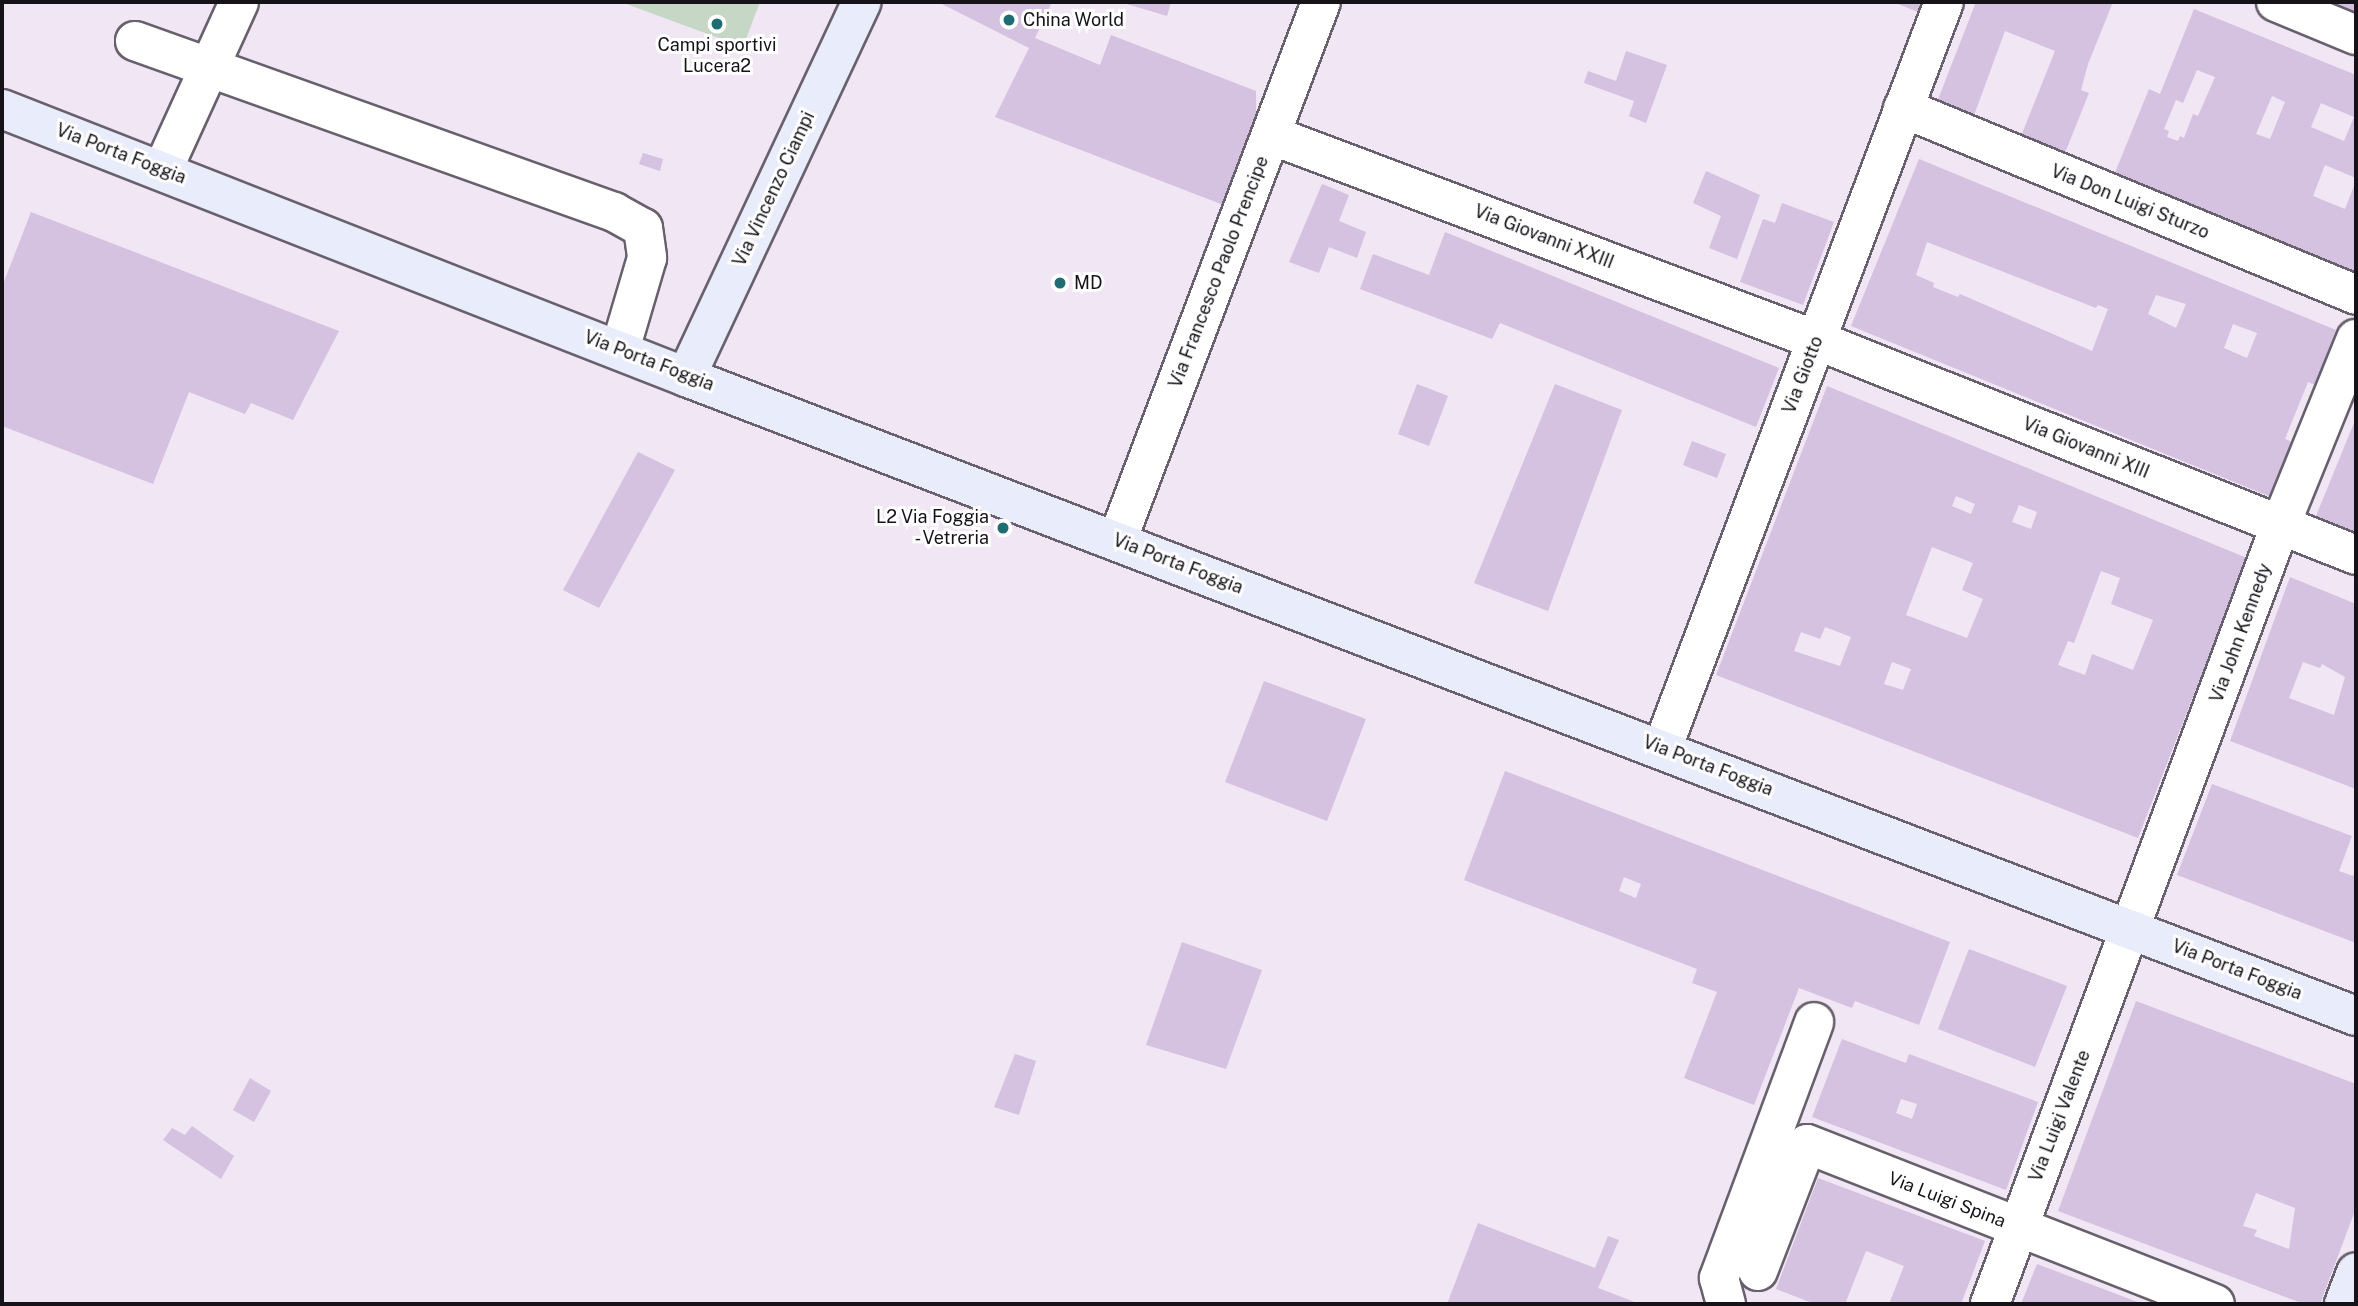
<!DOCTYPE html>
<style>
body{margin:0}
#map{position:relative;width:2358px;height:1306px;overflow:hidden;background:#f0e6f4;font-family:"Public Sans",sans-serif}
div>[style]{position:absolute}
.green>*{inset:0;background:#c6d7c6}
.building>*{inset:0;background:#d5c1e0}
.roads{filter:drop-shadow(2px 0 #68606c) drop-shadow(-2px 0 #68606c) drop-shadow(0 2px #68606c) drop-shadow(0 -2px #68606c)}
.street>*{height:38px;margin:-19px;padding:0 19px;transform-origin:19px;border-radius:19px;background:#fff}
.secondary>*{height:38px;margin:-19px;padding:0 19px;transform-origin:19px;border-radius:19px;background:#e9ecfb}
.dots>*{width:19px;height:19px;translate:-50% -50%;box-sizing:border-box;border:4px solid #fff;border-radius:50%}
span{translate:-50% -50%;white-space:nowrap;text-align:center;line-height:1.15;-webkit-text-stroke:6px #fff;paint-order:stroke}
.poi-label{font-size:18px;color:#161318}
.left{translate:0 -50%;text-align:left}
.right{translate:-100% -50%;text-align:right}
.street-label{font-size:18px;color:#161318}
.frame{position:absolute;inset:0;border:4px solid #161318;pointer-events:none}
</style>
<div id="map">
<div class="green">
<div style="clip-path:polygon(621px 2px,760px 2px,743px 47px)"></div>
</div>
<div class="building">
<div style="clip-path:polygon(938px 2px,1052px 2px,1035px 38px,1100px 65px,1111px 35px,1256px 91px,1256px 126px,1226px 206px,995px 117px,1029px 48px)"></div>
<div style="clip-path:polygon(1120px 2px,1171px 2px,1167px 16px)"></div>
<div style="clip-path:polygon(1893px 2px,1922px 2px,1918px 12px)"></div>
<div style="clip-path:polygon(1976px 2px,2113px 2px,2088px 64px,2081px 90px,2089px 93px,2065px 153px,2021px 136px,2055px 51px,2005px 31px,1973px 118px,1937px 102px)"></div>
<div style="clip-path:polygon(2327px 2px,2356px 2px,2356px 14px)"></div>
<div style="clip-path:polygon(evenodd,2194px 9px,2356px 75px,2356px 178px,2325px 165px,2313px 196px,2345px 209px,2356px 181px,2356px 275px,2114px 175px,2149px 89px,2160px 94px,2194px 9px,2197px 70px,2215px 77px,2198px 116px,2193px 114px,2184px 138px,2180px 136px,2178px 141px,2167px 137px,2169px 131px,2164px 129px,2176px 100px,2183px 103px,2197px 70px,2194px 9px,2272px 96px,2285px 102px,2270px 139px,2256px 134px,2272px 96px,2194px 9px,2321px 103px,2354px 117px,2344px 141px,2311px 127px,2321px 103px)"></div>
<div style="clip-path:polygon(1626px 51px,1667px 65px,1646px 123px,1629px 116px,1634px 101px,1584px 83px,1588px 71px,1616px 81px)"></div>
<div style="clip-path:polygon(643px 153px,663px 159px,660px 171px,639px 164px)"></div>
<div style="clip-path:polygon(evenodd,1919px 159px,2336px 330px,2315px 385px,2308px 382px,2285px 439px,2292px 442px,2271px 497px,1851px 326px,1919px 159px,1927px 242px,2096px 308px,2098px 305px,2108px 309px,2092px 351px,1960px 294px,1958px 297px,1933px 287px,1934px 283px,1916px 275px,1927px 242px,1919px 159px,2156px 295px,2186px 304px,2176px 328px,2148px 314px,2156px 295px,1919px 159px,2233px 324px,2257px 333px,2247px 358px,2224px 348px,2233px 324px)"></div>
<div style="clip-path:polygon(1706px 171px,1760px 195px,1737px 259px,1709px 248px,1721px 216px,1693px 203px)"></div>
<div style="clip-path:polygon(1322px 184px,1349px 195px,1339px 221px,1366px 232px,1357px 258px,1329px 247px,1319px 273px,1289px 262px)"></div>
<div style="clip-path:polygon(1782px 203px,1834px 222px,1803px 305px,1740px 282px,1763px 219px,1775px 223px)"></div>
<div style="clip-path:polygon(31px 212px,339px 331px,293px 420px,251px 403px,245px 414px,189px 392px,153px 484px,2px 426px,2px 287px)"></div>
<div style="clip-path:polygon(1445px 232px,1779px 368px,1756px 427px,1500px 323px,1492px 339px,1360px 289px,1373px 254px,1429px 275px)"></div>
<div style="clip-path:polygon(1417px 384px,1448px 396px,1429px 446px,1398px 434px)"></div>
<div style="clip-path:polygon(1555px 384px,1622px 410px,1548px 611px,1474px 583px)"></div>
<div style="clip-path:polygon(evenodd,1827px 386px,2247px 558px,2138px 838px,1716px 675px,1827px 386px,1956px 496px,1975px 504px,1971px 514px,1952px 506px,1956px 496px,1827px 386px,2019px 505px,2037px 512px,2031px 529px,2012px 522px,2019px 505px,1827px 386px,1932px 547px,1973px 563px,1962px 590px,1983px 599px,1967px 638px,1906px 615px,1932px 547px,1827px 386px,2101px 571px,2120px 578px,2111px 604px,2153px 620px,2133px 670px,2092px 654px,2085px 675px,2058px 665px,2068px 641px,2074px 643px,2101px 571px,1827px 386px,1825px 627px,1851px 637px,1840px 666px,1794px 651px,1801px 632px,1820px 639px,1825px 627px,1827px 386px,1892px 662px,1911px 669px,1903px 690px,1884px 684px,1892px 662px)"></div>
<div style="clip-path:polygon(2356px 418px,2356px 532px,2316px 516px)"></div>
<div style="clip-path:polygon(1692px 441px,1726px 454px,1717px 478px,1683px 465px)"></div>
<div style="clip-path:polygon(638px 452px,675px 470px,599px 608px,563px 590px)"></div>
<div style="clip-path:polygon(evenodd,2290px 577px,2356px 604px,2356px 789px,2230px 741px,2290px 577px,2303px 662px,2320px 668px,2322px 664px,2345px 677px,2334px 715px,2289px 698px,2303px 662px)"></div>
<div style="clip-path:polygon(1264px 681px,1366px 719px,1327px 821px,1225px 782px)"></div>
<div style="clip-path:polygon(evenodd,1505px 771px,1950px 942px,1919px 1025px,1855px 1001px,1852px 1008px,1799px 988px,1754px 1105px,1684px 1078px,1717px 992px,1692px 983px,1697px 969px,1464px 880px,1505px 771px,1624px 877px,1641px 884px,1636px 898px,1619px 891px,1624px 877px)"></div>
<div style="clip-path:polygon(2212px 784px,2352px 836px,2339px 871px,2353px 876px,2356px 867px,2356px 943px,2177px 875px)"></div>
<div style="clip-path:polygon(1182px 942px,1262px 970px,1226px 1069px,1146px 1045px)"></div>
<div style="clip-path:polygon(1969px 949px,2067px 986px,2035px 1067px,1938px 1029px)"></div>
<div style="clip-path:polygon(evenodd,2136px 1001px,2356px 1084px,2356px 1208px,2320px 1304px,2304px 1304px,2058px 1211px,2136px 1001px,2256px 1193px,2295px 1208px,2289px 1249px,2254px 1236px,2257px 1230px,2243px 1226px,2256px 1193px)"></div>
<div style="clip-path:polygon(evenodd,1842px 1039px,1906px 1063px,1909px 1054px,2038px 1102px,2006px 1190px,1812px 1117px,1842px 1039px,1901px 1099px,1917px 1104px,1912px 1119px,1896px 1113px,1901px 1099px)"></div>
<div style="clip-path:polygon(1015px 1054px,1036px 1061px,1019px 1115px,994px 1107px)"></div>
<div style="clip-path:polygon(250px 1078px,271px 1091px,254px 1122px,233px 1110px)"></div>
<div style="clip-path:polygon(192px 1126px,234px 1156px,221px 1179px,163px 1140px,172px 1128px,185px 1135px)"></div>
<div style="clip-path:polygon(1818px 1178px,1985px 1241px,1961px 1304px,1889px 1304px,1904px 1266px,1866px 1251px,1845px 1304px,1815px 1304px,1776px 1289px)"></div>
<div style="clip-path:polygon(1478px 1223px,1595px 1268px,1608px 1236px,1619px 1240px,1598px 1288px,1640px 1304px,1447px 1304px)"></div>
<div style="clip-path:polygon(2037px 1264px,2143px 1304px,2021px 1304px)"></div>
</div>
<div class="roads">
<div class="street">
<div style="left:2276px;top:2px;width:87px;rotate:22.4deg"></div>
<div style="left:135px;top:41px;width:509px;rotate:19.65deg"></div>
<div style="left:614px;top:212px;width:33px;rotate:29deg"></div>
<div style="left:643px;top:228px;width:30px;rotate:82deg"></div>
<div style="left:647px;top:258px;width:96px;rotate:106.4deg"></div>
<div style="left:1903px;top:108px;width:490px;rotate:22.4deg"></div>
<div style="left:1271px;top:135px;width:582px;rotate:20.61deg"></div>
<div style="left:1816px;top:340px;width:581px;rotate:21.71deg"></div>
<div style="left:163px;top:169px;width:183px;rotate:-65.5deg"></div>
<div style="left:1117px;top:541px;width:576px;rotate:-69.27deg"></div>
<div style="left:1662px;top:749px;width:798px;rotate:-69.32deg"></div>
<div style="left:1758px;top:1271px;width:136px;rotate:-68.9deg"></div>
<div style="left:1807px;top:1144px;width:438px;rotate:21.4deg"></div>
<div style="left:1726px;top:1304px;width:27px;rotate:-105deg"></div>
<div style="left:1719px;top:1278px;width:273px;rotate:-69.6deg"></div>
<div style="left:1990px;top:1304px;width:830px;rotate:-69.56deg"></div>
<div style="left:2280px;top:526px;width:202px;rotate:-67.9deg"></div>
</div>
<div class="secondary">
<div style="left:2px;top:109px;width:735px;rotate:21.4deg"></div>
<div style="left:686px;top:377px;width:1788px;rotate:20.94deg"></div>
<div style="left:686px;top:377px;width:414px;rotate:-64.9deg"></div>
<div style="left:2344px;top:1304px;width:34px;rotate:-69deg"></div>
</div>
</div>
<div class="dots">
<div style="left:1009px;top:20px;background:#206c73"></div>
<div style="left:717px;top:24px;background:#206c73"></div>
<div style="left:1060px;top:283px;background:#206c73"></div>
<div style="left:1003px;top:528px;background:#206c73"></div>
</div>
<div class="poi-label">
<span class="left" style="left:1023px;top:20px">China World</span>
<span style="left:717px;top:56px">Campi sportivi<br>Lucera2</span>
<span class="left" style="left:1074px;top:283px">MD</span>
<span class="right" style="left:989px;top:528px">L2 Via Foggia<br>- Vetreria</span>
</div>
<div class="street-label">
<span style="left:121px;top:154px;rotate:21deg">Via Porta Foggia</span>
<span style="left:774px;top:189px;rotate:-65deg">Via Vincenzo Ciampi</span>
<span style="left:2130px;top:202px;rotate:22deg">Via Don Luigi Sturzo</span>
<span style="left:1544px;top:237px;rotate:21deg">Via Giovanni XXIII</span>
<span style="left:1219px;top:272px;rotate:-69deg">Via Francesco Paolo Prencipe</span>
<span style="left:649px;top:361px;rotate:21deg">Via Porta Foggia</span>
<span style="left:1803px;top:375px;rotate:-69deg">Via Giotto</span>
<span style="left:2086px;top:448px;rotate:22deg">Via Giovanni XIII</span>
<span style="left:1178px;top:564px;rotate:21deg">Via Porta Foggia</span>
<span style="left:2241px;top:633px;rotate:-70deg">Via John Kennedy</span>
<span style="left:1708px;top:766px;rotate:21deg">Via Porta Foggia</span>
<span style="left:2237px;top:970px;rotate:21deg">Via Porta Foggia</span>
<span style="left:2060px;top:1116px;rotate:-69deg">Via Luigi Valente</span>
<span style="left:1947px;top:1200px;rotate:21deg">Via Luigi Spina</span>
</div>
<div class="frame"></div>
</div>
